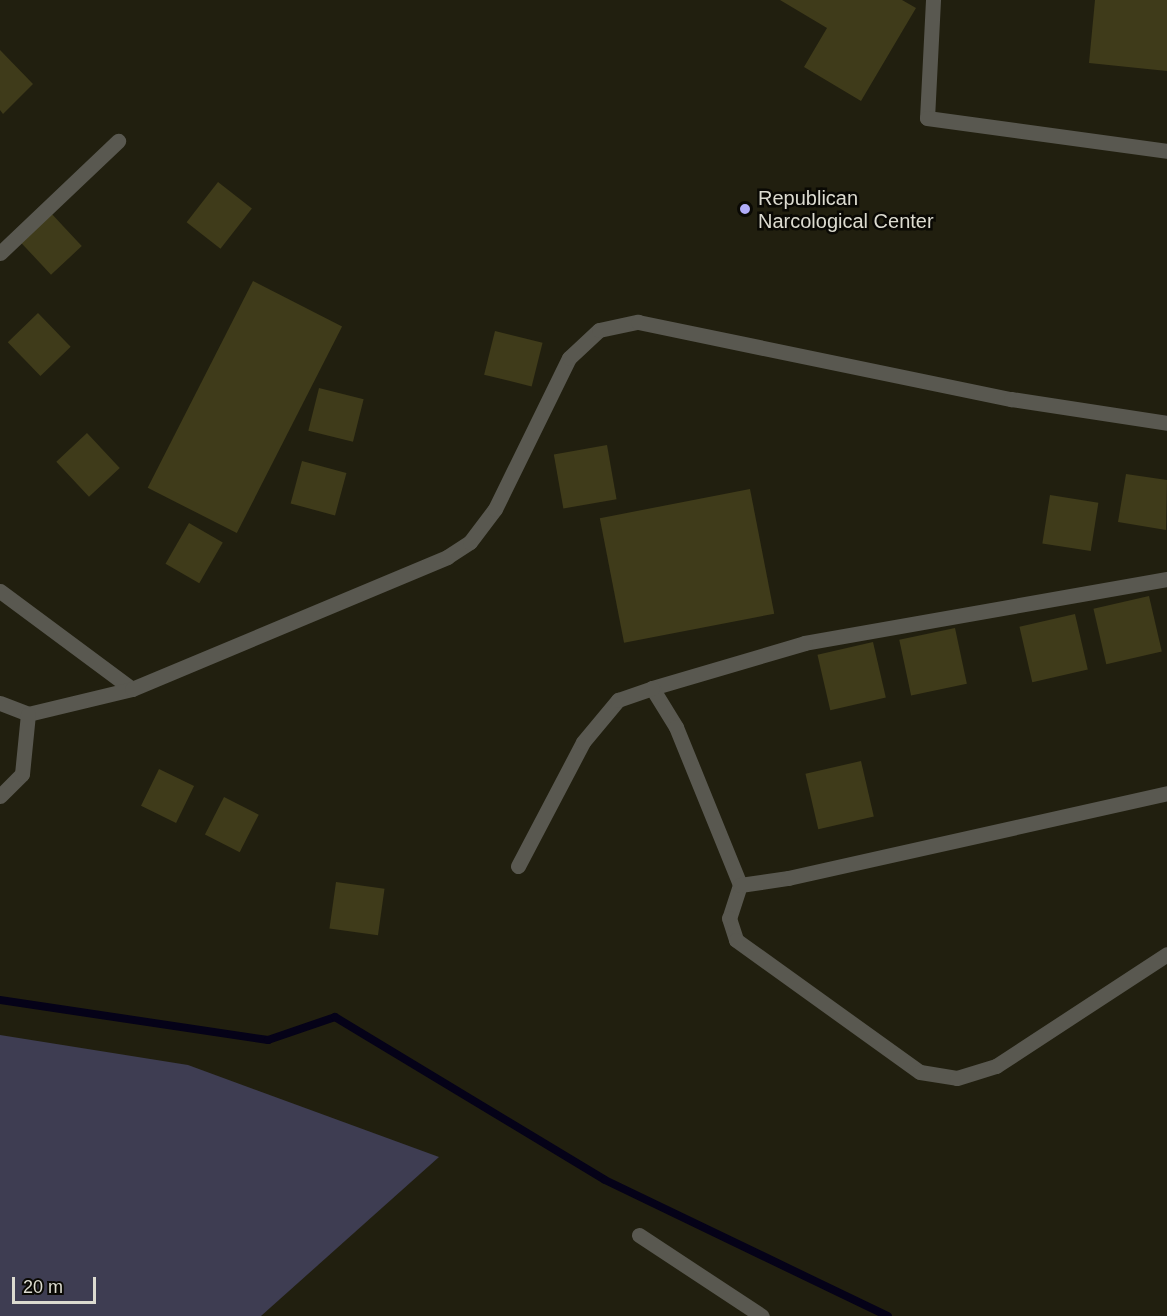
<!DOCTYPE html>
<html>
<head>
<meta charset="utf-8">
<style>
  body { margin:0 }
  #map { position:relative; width:1167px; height:1316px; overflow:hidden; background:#211f0f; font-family:Arial,sans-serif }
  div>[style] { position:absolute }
  .green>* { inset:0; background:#3e3d52 }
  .stream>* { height:8px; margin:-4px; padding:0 4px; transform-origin:4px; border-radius:4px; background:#050218 }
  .building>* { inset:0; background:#3f3b1a; transform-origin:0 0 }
  .lane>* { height:15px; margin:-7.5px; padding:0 7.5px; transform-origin:7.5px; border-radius:7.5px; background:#595850 }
  .street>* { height:15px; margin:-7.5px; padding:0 7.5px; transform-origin:7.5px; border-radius:7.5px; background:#595850 }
  .dots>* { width:16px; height:16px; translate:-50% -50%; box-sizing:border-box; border:3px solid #0a0904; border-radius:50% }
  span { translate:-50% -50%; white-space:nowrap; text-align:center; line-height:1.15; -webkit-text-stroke:5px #0a0904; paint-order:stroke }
  .poi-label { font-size:20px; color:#dcdbd0 }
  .left { translate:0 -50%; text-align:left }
  .scale { position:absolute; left:12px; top:1277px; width:84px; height:27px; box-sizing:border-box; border:3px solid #dcdbd0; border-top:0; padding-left:8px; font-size:18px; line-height:21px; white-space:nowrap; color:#dcdbd0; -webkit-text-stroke:4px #0a0904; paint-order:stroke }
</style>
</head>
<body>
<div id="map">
  <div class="green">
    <div style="clip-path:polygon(0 1035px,188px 1065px,439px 1157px,261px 1316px,0 1316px)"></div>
  </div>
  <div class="stream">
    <div style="left:0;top:1000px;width:271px;rotate:8.5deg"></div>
    <div style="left:268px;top:1040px;width:71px;rotate:-18.9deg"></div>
    <div style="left:335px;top:1017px;width:315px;rotate:31.1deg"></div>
    <div style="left:605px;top:1180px;width:314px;rotate:25.7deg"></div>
  </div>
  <div class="building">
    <div style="clip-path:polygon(780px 0,902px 0,916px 8px,861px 101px,804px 67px,827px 28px)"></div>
    <div style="clip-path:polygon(1095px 0,1167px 0,1167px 71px,1089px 63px)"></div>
    <div style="clip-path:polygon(0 50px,33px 84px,3px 114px,0 110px)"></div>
    <div style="left:218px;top:182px;width:43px;height:51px;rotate:38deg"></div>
    <div style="left:49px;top:211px;width:48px;height:42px;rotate:47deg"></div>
    <div style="left:253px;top:281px;width:100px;height:232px;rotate:27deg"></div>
    <div style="left:38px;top:313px;width:47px;height:42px;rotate:46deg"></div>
    <div style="left:495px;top:331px;width:49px;height:45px;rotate:14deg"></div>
    <div style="left:319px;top:388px;width:46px;height:44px;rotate:14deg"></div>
    <div style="left:87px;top:433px;width:48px;height:42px;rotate:47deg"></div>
    <div style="left:607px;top:445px;width:55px;height:54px;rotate:80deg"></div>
    <div style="left:302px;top:461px;width:46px;height:44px;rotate:15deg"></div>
    <div style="clip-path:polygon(1126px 474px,1167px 480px,1166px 530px,1118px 522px)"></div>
    <div style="left:750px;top:489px;width:127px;height:153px;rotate:79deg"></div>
    <div style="left:1050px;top:495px;width:49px;height:49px;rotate:9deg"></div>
    <div style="left:189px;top:523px;width:39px;height:47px;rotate:30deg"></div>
    <div style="left:1149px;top:596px;width:57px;height:57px;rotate:77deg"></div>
    <div style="left:1075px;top:614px;width:57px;height:57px;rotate:77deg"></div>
    <div style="left:955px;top:628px;width:57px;height:57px;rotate:78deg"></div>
    <div style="left:873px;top:642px;width:57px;height:57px;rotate:77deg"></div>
    <div style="left:861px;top:761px;width:57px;height:57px;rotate:77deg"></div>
    <div style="left:159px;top:769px;width:39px;height:41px;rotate:26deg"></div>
    <div style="left:224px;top:797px;width:39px;height:42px;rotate:27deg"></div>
    <div style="left:336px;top:882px;width:49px;height:47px;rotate:8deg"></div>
  </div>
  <div class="lane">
    <div style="left:933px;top:0;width:118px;rotate:92.9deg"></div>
    <div style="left:927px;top:118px;width:242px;rotate:7.8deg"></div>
    <div style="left:740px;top:885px;width:35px;rotate:108deg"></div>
    <div style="left:729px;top:918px;width:23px;rotate:72deg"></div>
    <div style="left:736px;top:940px;width:226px;rotate:35.7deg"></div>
    <div style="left:920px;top:1072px;width:37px;rotate:9deg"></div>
    <div style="left:957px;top:1078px;width:41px;rotate:-17.1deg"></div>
    <div style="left:996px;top:1066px;width:204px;rotate:-33.2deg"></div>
  </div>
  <div class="street">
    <div style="left:0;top:253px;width:163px;rotate:-43.5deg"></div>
    <div style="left:1167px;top:579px;width:368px;rotate:170deg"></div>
    <div style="left:805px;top:643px;width:159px;rotate:163.6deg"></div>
    <div style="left:652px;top:688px;width:46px;rotate:58.4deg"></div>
    <div style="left:676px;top:727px;width:170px;rotate:67.9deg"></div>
    <div style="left:740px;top:885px;width:49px;rotate:-8.3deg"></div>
    <div style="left:788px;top:878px;width:388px;rotate:-12.6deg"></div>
    <div style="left:0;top:591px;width:164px;rotate:36.6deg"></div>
    <div style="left:0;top:703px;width:30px;rotate:21deg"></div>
    <div style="left:28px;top:714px;width:107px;rotate:-13.5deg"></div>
    <div style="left:132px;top:689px;width:342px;rotate:-22.7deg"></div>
    <div style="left:447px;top:557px;width:27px;rotate:-33deg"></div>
    <div style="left:470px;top:542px;width:41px;rotate:-52.9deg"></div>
    <div style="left:495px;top:509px;width:168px;rotate:-63.9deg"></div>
    <div style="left:569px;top:358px;width:41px;rotate:-43deg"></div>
    <div style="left:599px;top:330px;width:40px;rotate:-12deg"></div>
    <div style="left:638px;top:322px;width:381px;rotate:11.7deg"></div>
    <div style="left:1011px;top:399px;width:158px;rotate:8.7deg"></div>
    <div style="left:0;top:796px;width:31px;rotate:-45deg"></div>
    <div style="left:22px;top:774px;width:60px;rotate:-84.3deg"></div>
    <div style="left:518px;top:866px;width:140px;rotate:-62.3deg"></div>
    <div style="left:583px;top:742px;width:55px;rotate:-50.2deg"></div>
    <div style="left:618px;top:700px;width:36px;rotate:-19deg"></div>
    <div style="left:639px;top:1235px;width:147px;rotate:33.4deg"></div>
  </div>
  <div class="dots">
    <div style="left:745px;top:209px;background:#b1adfa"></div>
  </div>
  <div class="poi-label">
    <span class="left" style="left:758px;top:210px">Republican<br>Narcological Center</span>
  </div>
  <div class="scale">20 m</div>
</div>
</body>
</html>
